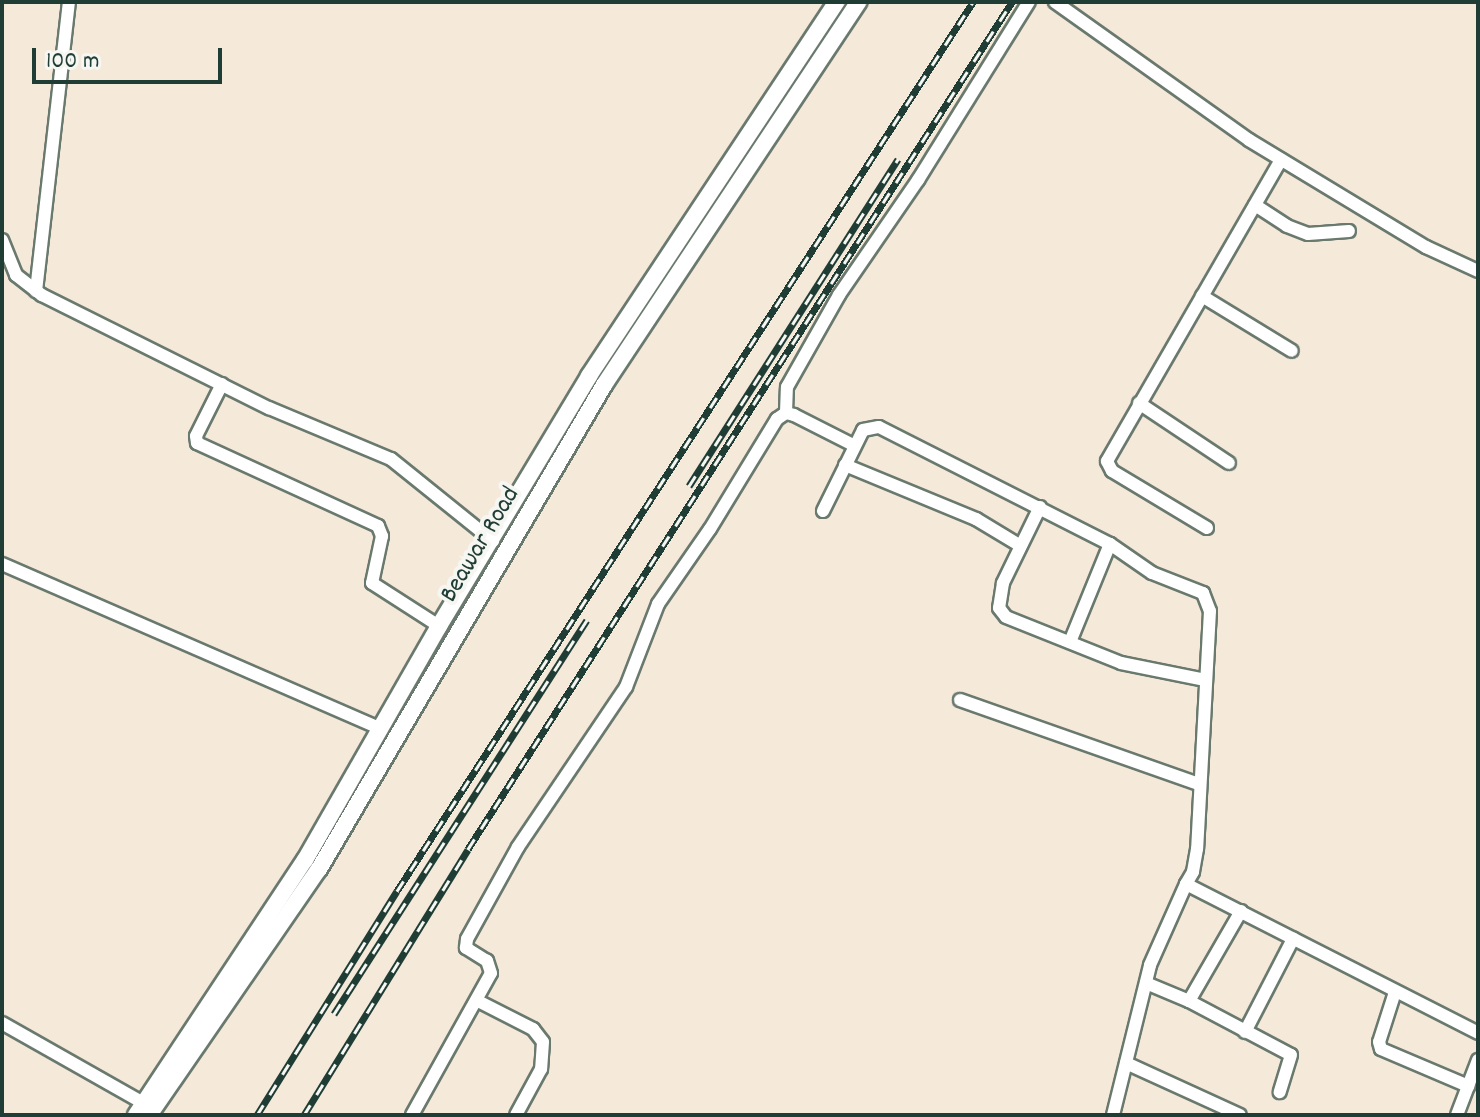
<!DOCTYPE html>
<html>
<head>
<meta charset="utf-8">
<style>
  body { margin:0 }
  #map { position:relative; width:1480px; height:1117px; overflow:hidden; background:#f5e9da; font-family:Dekko,sans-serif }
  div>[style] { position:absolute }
  .roads { filter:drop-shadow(2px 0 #6a796e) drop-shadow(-2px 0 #6a796e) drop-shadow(0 2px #6a796e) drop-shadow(0 -2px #6a796e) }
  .minor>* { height:12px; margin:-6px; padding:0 6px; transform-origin:6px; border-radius:6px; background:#fff }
  .major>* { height:16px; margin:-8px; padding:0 8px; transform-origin:8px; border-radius:8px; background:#fff }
  .rail>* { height:7px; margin-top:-3.5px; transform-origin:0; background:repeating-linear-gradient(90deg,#f6f6f2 0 12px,#1f3d34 0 24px); box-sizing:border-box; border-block:2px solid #1f3d34 }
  span { translate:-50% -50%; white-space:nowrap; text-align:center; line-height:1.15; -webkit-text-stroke:8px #f6f6f2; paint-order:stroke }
  .street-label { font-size:26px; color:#1f3d34 }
  .frame { position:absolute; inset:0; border:4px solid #1f3d34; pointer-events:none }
  .scale { position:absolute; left:32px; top:48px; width:190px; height:36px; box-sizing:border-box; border:4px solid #1f3d34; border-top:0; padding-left:10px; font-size:24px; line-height:28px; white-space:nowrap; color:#1f3d34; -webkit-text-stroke:6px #f6f6f2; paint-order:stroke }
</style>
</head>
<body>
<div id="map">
  <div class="roads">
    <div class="minor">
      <div style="left:1055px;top:2px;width:238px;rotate:35.4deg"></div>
      <div style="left:1249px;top:140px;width:207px;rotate:31.2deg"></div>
      <div style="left:1426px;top:247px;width:57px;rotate:24.8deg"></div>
      <div style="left:1255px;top:205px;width:38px;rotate:33deg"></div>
      <div style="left:1287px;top:226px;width:22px;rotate:21deg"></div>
      <div style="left:1308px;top:234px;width:41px;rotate:-4.2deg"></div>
      <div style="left:2px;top:240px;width:38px;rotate:68deg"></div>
      <div style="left:16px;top:275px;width:33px;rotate:38deg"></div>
      <div style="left:42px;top:295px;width:254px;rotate:26.5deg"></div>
      <div style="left:269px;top:408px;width:132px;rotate:22.7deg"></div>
      <div style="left:391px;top:459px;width:131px;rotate:38.8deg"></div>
      <div style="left:36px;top:291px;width:291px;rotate:-83.5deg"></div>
      <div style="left:1202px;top:296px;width:105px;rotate:31.4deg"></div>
      <div style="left:222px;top:384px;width:58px;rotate:116.6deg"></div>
      <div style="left:196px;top:436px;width:7px;rotate:82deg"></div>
      <div style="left:197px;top:443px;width:199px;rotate:24.6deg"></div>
      <div style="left:378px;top:526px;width:11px;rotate:68deg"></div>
      <div style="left:382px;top:536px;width:48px;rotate:102deg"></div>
      <div style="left:372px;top:583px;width:80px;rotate:32.7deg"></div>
      <div style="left:1139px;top:403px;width:108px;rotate:33.7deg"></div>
      <div style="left:786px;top:413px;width:26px;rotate:-88deg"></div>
      <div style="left:787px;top:387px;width:106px;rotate:-60.5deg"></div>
      <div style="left:839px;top:295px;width:140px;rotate:-55.5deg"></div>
      <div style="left:918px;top:180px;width:210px;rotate:-58.1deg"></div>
      <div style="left:845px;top:465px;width:142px;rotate:22.4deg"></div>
      <div style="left:976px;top:519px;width:52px;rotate:31deg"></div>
      <div style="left:1040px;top:507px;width:85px;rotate:116deg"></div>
      <div style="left:1003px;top:583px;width:25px;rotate:99deg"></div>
      <div style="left:999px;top:608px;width:11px;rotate:52deg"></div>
      <div style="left:1006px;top:617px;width:124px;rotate:21.8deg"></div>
      <div style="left:1121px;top:663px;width:86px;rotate:11.4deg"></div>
      <div style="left:823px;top:511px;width:90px;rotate:-63.7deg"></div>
      <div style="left:863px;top:430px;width:16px;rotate:-11deg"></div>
      <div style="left:879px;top:427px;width:259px;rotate:26.9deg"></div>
      <div style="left:1110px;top:544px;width:51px;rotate:34.6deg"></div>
      <div style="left:1152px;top:573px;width:55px;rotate:21.4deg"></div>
      <div style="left:1203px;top:593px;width:19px;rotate:69deg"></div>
      <div style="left:1210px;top:611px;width:238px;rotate:93.1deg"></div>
      <div style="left:1197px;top:849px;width:23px;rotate:100deg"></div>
      <div style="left:1193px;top:872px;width:14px;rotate:120deg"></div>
      <div style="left:1186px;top:884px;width:328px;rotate:27deg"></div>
      <div style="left:1207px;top:528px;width:111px;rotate:-149deg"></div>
      <div style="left:1112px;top:471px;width:11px;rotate:-117deg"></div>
      <div style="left:1107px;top:461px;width:348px;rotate:-60deg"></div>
      <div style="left:2px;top:564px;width:414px;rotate:23.5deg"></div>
      <div style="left:1070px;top:642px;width:106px;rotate:-67.8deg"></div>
      <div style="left:960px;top:700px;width:253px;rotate:19.4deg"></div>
      <div style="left:1146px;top:983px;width:47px;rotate:22.7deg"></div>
      <div style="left:1189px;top:1001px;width:115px;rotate:27.9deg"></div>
      <div style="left:1291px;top:1055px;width:39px;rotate:107deg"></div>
      <div style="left:1395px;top:992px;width:52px;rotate:107.7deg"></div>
      <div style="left:1379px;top:1042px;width:7px;rotate:74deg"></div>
      <div style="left:1381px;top:1049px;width:95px;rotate:23deg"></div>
      <div style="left:478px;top:1001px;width:62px;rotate:27deg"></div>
      <div style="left:533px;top:1029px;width:16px;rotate:52deg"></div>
      <div style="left:543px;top:1042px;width:27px;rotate:94deg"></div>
      <div style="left:541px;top:1069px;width:52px;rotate:118.5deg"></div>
      <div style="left:1189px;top:1001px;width:104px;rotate:-60deg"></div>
      <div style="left:2px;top:1023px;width:169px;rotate:29.5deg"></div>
      <div style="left:1245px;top:1032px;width:105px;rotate:-62.7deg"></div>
      <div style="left:1126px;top:1063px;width:125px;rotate:24.5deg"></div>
      <div style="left:412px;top:1115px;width:162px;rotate:-60.9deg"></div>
      <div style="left:491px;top:973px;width:13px;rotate:-108deg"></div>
      <div style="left:487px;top:961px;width:25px;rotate:-148deg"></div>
      <div style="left:466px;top:948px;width:9px;rotate:-84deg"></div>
      <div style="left:467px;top:939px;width:105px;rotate:-61deg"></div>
      <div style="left:518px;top:847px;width:193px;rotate:-56deg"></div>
      <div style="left:626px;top:687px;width:89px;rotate:-68.9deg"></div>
      <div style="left:658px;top:604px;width:91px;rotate:-55.3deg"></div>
      <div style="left:710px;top:529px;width:129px;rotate:-58.7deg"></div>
      <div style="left:777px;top:419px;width:11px;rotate:-34deg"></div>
      <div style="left:786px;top:413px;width:8px;rotate:14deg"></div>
      <div style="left:794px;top:415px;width:68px;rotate:26.9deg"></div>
      <div style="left:1113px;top:1115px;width:154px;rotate:-76.1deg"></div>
      <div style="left:1150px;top:965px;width:89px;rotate:-66deg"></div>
      <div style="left:1457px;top:1115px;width:59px;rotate:-69.1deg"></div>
    </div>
    <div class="major">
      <div style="left:136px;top:1115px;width:306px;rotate:-56.5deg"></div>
      <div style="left:305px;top:860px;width:270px;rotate:-60.2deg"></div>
      <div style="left:439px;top:626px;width:292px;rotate:-59deg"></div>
      <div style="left:589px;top:376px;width:449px;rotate:-56.5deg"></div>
      <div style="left:149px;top:1115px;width:299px;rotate:-55.4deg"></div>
      <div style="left:319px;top:869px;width:562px;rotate:-59.51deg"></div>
      <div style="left:604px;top:385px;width:460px;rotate:-56.4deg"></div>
    </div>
  </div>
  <div class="rail">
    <div style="left:689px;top:486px;width:388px;rotate:-57.4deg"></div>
    <div style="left:334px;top:1014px;width:468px;rotate:-57.3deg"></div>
    <div style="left:257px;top:1115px;width:264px;rotate:-58deg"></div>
    <div style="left:397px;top:891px;width:1059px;rotate:-57.06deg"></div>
    <div style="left:304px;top:1115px;width:312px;rotate:-58.3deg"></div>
    <div style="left:468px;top:849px;width:1007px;rotate:-57.29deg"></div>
  </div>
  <div class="street-label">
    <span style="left:481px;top:545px;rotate:-59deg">Beawar Road</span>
  </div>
  <div class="frame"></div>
  <div class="scale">100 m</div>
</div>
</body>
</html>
